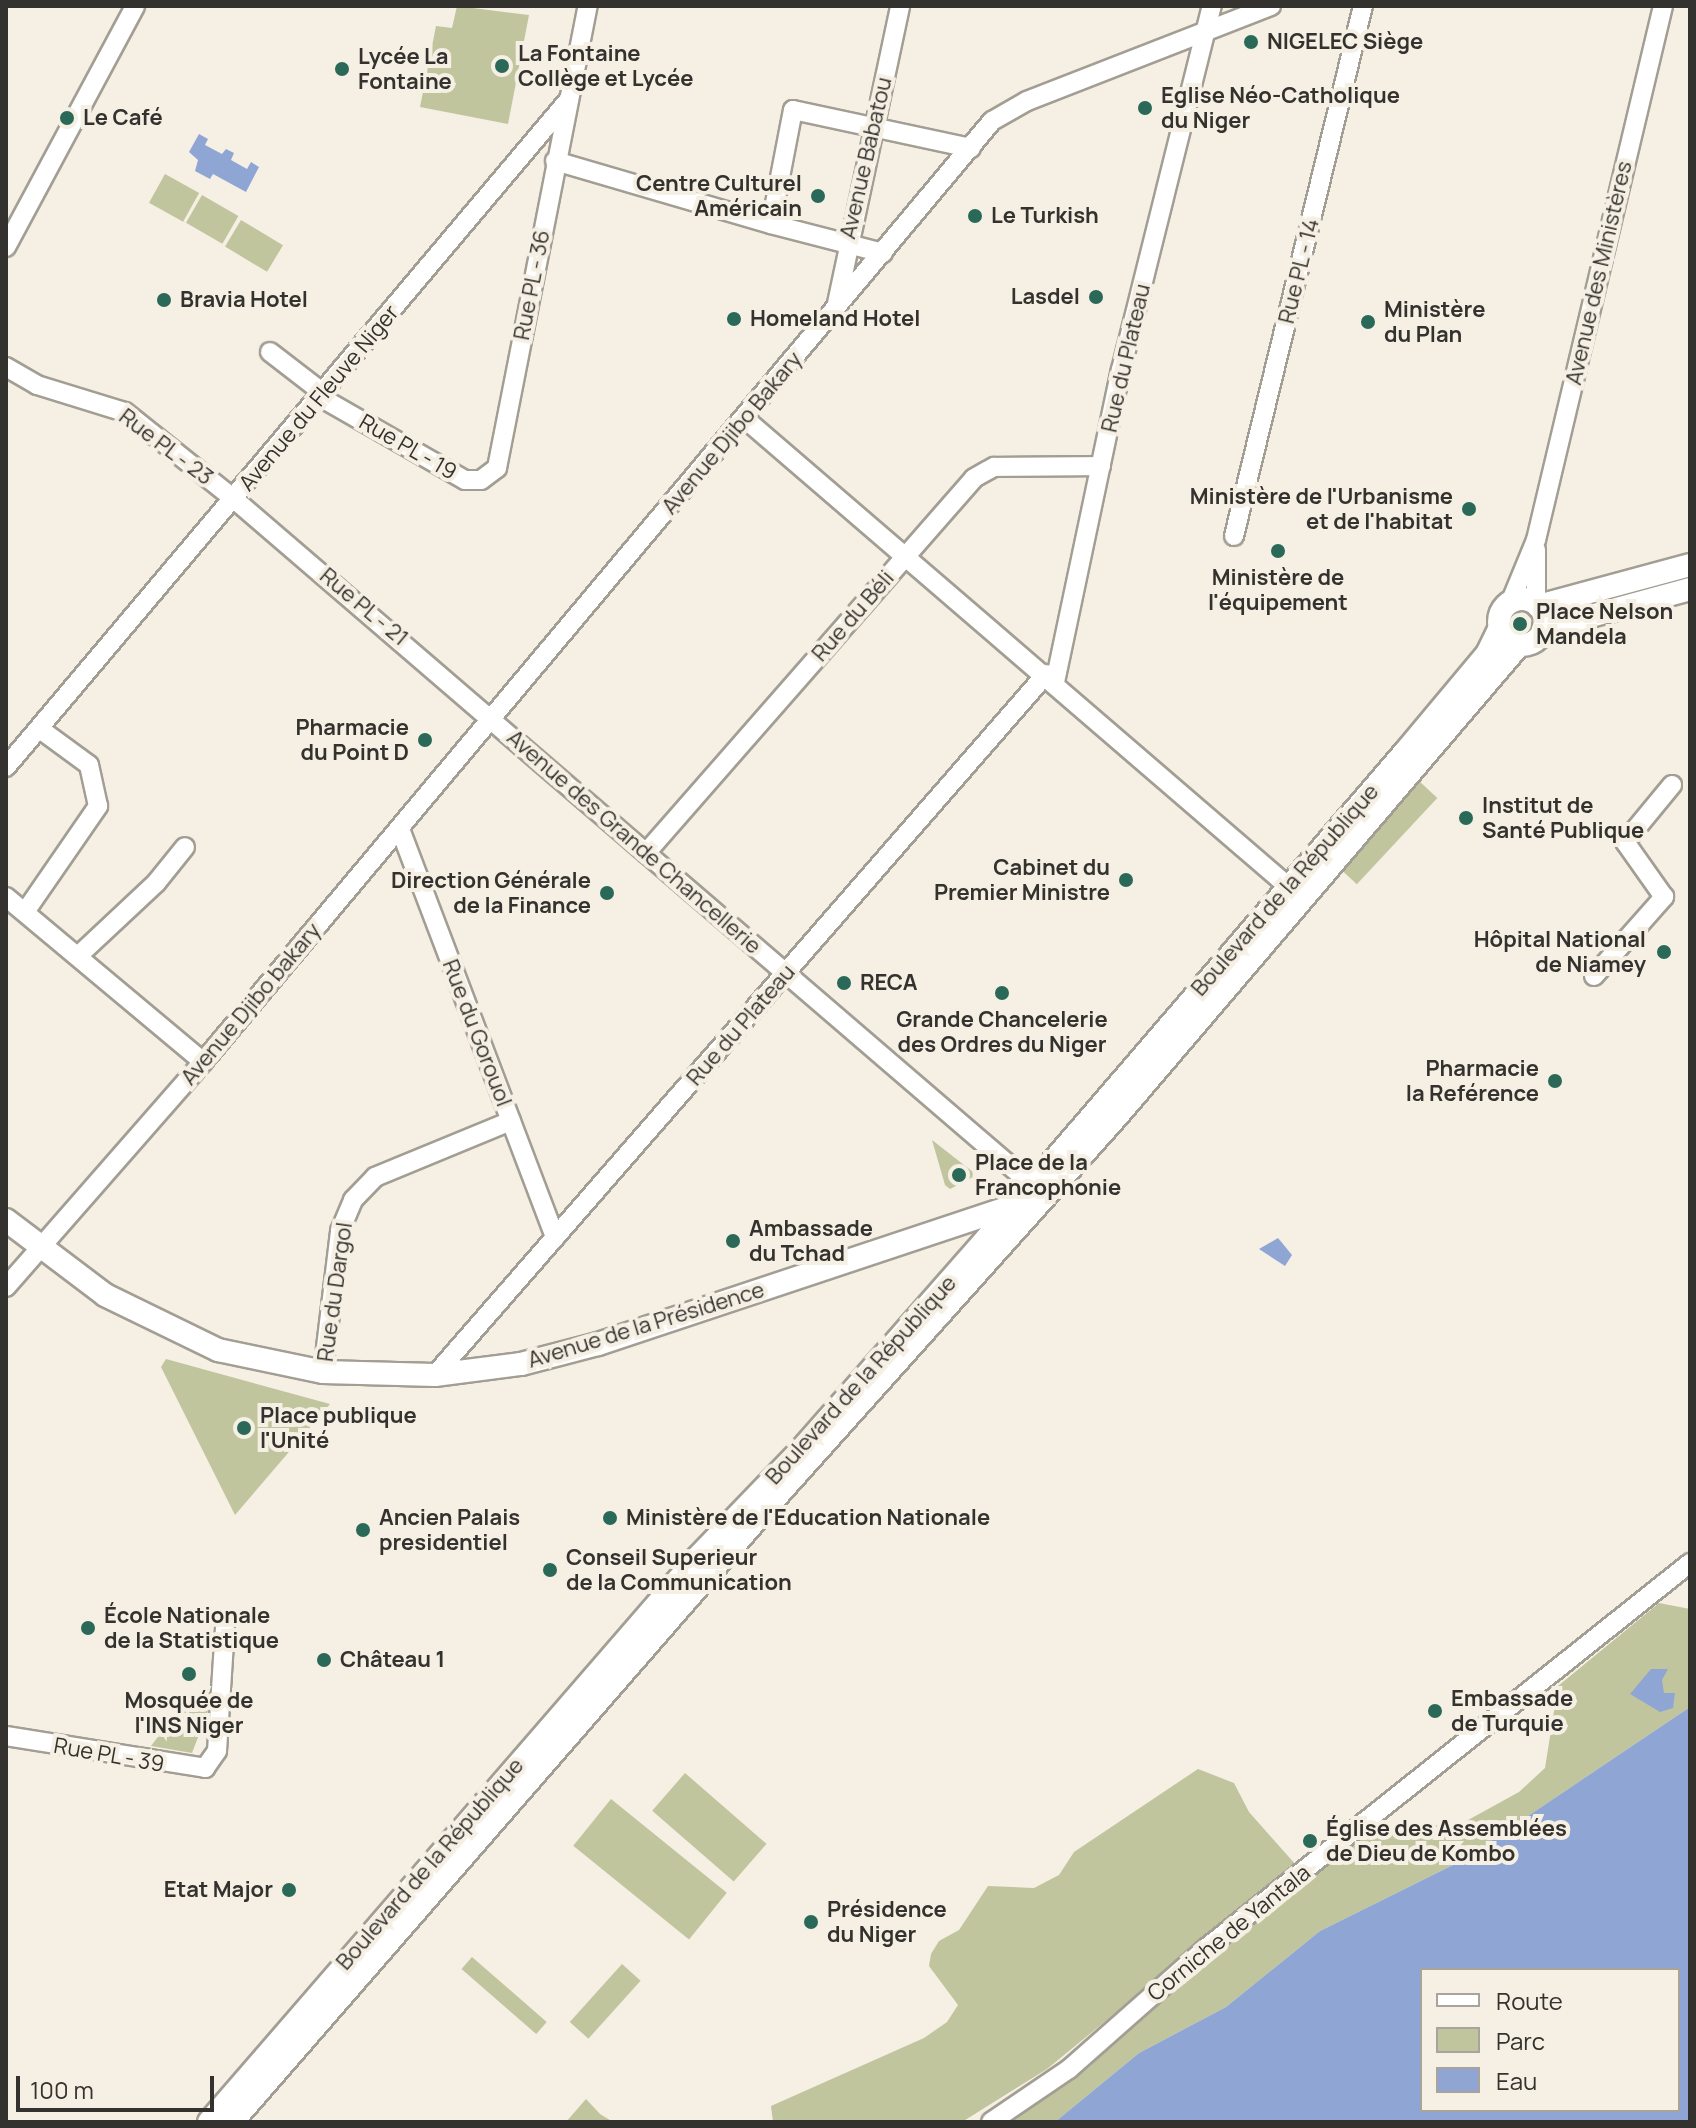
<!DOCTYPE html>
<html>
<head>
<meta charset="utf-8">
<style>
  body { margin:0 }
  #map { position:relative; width:1696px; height:2128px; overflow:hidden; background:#f5efe4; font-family:Manrope,sans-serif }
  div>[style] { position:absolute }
  .green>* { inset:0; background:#c1c59e; transform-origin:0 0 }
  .water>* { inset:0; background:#8fa6d5 }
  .roads { filter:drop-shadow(2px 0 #a39e93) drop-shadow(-2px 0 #a39e93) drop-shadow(0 2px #a39e93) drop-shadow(0 -2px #a39e93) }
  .minor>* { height:18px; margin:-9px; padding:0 9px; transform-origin:9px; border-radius:9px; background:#fff }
  .major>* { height:22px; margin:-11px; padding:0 11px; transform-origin:11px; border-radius:11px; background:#fff }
  .major>.ring { margin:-11px; padding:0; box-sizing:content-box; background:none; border:22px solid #fff; border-radius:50% }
  .dots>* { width:22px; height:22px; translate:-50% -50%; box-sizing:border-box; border:4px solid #f5efe4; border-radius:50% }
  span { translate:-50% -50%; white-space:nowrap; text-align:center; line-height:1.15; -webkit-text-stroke:8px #f5efe4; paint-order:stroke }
  .poi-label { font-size:22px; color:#34322e; font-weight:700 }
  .left { translate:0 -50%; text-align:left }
  .right { translate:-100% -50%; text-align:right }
  .street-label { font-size:22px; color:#34322e }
  .frame { position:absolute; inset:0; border:8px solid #34322e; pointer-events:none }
  .legend { position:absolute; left:1420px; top:1968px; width:260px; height:144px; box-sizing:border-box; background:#f5efe4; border:2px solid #a8a39b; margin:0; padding:10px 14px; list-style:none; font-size:24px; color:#34322e }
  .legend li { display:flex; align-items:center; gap:16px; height:40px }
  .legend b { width:40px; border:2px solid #a8a39b }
  .scale { position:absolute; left:16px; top:2076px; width:198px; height:36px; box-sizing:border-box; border:4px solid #34322e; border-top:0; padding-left:10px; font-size:24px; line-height:28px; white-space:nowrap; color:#34322e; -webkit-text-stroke:6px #f5efe4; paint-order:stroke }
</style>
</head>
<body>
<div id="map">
  <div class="green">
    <div style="clip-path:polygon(457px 6px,529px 15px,508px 124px,420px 107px,436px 26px,452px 28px)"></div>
    <div style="left:165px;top:174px;width:39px;height:33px;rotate:29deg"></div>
    <div style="left:202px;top:195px;width:42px;height:32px;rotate:30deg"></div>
    <div style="left:241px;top:220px;width:49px;height:31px;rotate:31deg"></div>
    <div style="left:1419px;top:781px;width:25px;height:118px;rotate:43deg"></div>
    <div style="clip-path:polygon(932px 1140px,973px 1172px,973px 1177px,950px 1189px,945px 1185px)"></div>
    <div style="clip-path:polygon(166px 1359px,330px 1404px,235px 1515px,161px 1367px)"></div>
    <div style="clip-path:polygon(1659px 1603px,1690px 1609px,1690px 1707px,1461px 1861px,1320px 1931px,1226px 2007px,1139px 2053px,1055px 2122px,1011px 2122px,1089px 2067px,1192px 1971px,1363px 1836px,1398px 1825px,1459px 1825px,1519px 1792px,1545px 1768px,1558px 1686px)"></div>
    <div style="clip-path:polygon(217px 1688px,192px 1753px,151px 1746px,191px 1693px,198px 1698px)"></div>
    <div style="clip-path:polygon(1198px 1769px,1234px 1783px,1249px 1812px,1296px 1865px,1047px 2069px,962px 2122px,773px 2122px,771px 2106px,924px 2038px,947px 2022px,958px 2005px,929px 1966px,931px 1954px,939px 1941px,959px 1930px,988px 1886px,1034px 1888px,1059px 1875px,1074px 1852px)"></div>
    <div style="left:685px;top:1773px;width:108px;height:50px;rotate:41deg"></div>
    <div style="left:611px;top:1799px;width:149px;height:60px;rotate:39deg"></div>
    <div style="left:472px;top:1957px;width:99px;height:16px;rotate:41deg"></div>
    <div style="left:622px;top:1964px;width:25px;height:78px;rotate:42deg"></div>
    <div style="clip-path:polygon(586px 2099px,600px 2114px,613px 2122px,566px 2122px)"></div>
  </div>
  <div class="water">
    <div style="clip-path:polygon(199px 134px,208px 139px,205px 145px,222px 154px,226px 149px,234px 153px,231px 160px,247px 169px,251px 162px,259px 167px,246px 192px,213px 174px,210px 179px,195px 171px,198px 160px,189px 152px)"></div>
    <div style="clip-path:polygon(1278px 1238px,1292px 1255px,1285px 1266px,1259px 1249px)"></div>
    <div style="clip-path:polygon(1651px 1669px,1668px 1669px,1662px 1680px,1664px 1693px,1675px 1693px,1673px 1708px,1660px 1712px,1630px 1694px)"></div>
    <div style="clip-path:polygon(evenodd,1690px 1707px,1690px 2122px,1055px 2122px,1139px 2053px,1226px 2007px,1320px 1931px,1461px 1861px,1690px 1707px,1422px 1970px,1678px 1970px,1678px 2110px,1422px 2110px,1422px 1970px)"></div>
  </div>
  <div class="roads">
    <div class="minor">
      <div style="left:555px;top:161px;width:225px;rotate:16.3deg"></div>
      <div style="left:6px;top:247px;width:273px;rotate:-61.8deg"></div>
      <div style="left:883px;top:253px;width:116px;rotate:-165.5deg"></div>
      <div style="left:771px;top:224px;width:116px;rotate:-79.1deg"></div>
      <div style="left:793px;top:110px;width:182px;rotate:12.1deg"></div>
      <div style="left:836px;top:308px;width:309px;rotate:-78deg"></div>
      <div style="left:270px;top:352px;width:67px;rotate:37.7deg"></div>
      <div style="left:6px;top:367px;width:36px;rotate:30deg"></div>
      <div style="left:37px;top:385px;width:92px;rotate:17.1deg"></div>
      <div style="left:125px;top:412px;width:139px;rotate:38.6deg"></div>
      <div style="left:234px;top:499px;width:1067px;rotate:40.67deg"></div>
      <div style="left:320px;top:397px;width:167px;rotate:29.8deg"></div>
      <div style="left:465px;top:480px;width:16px"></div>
      <div style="left:481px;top:480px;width:20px;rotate:-37deg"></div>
      <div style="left:497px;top:468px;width:471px;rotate:-78.9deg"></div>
      <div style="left:744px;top:418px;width:730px;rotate:40.72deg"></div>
      <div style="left:1234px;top:536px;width:545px;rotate:-76.32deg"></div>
      <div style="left:1510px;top:603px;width:68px;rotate:-67.6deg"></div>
      <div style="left:1536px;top:540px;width:549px;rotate:-76.62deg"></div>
      <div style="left:1536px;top:604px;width:54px;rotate:-90deg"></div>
      <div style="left:1055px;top:682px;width:319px;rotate:-78.1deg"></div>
      <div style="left:1121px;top:370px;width:375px;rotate:-76deg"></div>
      <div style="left:6px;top:767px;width:869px;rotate:-49.86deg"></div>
      <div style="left:400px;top:829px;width:437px;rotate:69.2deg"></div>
      <div style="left:646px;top:853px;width:498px;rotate:-48.8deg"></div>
      <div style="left:974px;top:478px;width:23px;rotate:-29deg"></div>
      <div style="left:994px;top:467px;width:107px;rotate:-0.5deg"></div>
      <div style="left:6px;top:897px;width:257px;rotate:39.9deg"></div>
      <div style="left:25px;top:912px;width:129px;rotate:-55.4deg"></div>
      <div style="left:98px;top:806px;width:42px;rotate:-102.4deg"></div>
      <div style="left:89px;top:765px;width:61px;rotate:-143.7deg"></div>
      <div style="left:78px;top:956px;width:107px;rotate:-43.1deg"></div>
      <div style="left:156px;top:883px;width:46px;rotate:-51.1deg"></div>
      <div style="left:1594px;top:976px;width:106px;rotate:-48.5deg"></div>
      <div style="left:1664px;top:897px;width:67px;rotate:-125.3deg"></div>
      <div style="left:1625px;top:842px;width:74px;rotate:-50.5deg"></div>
      <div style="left:6px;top:1287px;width:299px;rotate:-48.8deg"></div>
      <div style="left:203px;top:1062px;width:1228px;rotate:-50.02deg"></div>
      <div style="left:992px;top:121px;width:40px;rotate:-29.7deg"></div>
      <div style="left:1027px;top:101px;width:262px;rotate:-21.3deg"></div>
      <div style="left:323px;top:1372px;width:142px;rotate:-83.1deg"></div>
      <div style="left:340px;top:1231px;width:34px;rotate:-67deg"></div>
      <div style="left:353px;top:1200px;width:32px;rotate:-46deg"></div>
      <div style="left:375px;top:1177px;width:147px;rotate:-22.4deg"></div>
      <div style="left:435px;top:1375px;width:930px;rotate:-48.92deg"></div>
      <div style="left:6px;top:1736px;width:202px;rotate:9.1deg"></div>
      <div style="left:205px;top:1768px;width:21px;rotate:-55deg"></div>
      <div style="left:217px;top:1751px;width:123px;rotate:-86.3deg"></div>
      <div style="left:991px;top:2122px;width:94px;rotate:-34.2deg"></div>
      <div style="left:1069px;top:2069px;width:181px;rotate:-41.4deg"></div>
      <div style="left:1205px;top:1949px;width:620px;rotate:-38.52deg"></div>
    </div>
    <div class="major">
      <div class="ring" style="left:1499px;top:599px;width:24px;height:24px"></div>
      <div style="left:1538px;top:606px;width:157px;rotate:-15.1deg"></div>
      <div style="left:1543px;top:629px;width:152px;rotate:-15.2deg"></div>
      <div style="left:6px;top:1220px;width:124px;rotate:37.1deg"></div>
      <div style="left:105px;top:1295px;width:126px;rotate:26deg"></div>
      <div style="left:218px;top:1350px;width:107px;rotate:11.8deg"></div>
      <div style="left:323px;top:1372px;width:112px;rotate:1.5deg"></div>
      <div style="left:435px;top:1375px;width:87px;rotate:-7.3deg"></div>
      <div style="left:521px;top:1364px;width:80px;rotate:-14.6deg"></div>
      <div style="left:598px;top:1344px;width:440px;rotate:-18.4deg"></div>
      <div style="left:209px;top:2122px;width:746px;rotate:-49.13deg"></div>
      <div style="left:697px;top:1558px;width:149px;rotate:-46.1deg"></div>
      <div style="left:800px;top:1451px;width:285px;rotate:-48.7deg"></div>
      <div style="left:988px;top:1237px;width:640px;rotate:-49.31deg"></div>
      <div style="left:1405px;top:752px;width:128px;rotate:-50.1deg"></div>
      <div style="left:1487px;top:654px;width:30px;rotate:-64deg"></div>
      <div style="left:232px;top:2122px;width:827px;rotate:-48.97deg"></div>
      <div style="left:775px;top:1498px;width:514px;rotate:-48.15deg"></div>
      <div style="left:1118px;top:1115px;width:618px;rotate:-49.53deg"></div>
    </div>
  </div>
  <div class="dots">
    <div style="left:1251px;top:42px;background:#2a6957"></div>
    <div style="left:502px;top:66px;background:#2a6957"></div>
    <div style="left:342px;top:69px;background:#2a6957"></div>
    <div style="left:1145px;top:108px;background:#2a6957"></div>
    <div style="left:67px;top:118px;background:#2a6957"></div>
    <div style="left:818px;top:196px;background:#2a6957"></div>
    <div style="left:975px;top:216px;background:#2a6957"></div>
    <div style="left:1096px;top:297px;background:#2a6957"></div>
    <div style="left:164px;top:300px;background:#2a6957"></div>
    <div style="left:734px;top:319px;background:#2a6957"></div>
    <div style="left:1368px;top:322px;background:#2a6957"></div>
    <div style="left:1469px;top:509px;background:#2a6957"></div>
    <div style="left:1278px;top:551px;background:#2a6957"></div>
    <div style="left:1520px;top:624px;background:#2a6957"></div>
    <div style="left:425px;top:740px;background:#2a6957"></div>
    <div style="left:1466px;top:818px;background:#2a6957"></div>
    <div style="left:1126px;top:880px;background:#2a6957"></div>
    <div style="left:607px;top:893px;background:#2a6957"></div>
    <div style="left:1664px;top:952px;background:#2a6957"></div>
    <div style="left:844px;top:983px;background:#2a6957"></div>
    <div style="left:1002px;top:993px;background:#2a6957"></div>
    <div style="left:1555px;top:1081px;background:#2a6957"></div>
    <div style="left:959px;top:1175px;background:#2a6957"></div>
    <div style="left:733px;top:1241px;background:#2a6957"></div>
    <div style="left:244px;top:1428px;background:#2a6957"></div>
    <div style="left:610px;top:1518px;background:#2a6957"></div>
    <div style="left:363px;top:1530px;background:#2a6957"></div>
    <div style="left:550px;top:1570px;background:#2a6957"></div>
    <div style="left:88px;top:1628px;background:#2a6957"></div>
    <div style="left:324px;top:1660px;background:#2a6957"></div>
    <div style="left:189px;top:1674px;background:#2a6957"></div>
    <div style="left:1435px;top:1711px;background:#2a6957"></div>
    <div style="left:1310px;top:1841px;background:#2a6957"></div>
    <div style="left:289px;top:1890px;background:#2a6957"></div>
    <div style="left:811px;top:1922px;background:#2a6957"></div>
  </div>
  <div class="poi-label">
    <span class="left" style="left:1267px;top:42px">NIGELEC Siège</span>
    <span class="left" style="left:518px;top:66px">La Fontaine<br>Collège et Lycée</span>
    <span class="left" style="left:358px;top:69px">Lycée La<br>Fontaine</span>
    <span class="left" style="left:1161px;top:108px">Eglise Néo-Catholique<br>du Niger</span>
    <span class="left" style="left:83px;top:118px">Le Café</span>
    <span class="right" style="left:802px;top:196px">Centre Culturel<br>Américain</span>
    <span class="left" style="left:991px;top:216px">Le Turkish</span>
    <span class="right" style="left:1080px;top:297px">Lasdel</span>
    <span class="left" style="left:180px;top:300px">Bravia Hotel</span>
    <span class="left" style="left:1384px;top:322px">Ministère<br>du Plan</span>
    <span class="left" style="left:750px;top:319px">Homeland Hotel</span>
    <span class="right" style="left:1453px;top:509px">Ministère de l'Urbanisme<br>et de l'habitat</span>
    <span style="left:1278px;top:590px">Ministère de<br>l'équipement</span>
    <span class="left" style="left:1536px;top:624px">Place Nelson<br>Mandela</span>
    <span class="right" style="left:409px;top:740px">Pharmacie<br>du Point D</span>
    <span class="left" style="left:1482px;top:818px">Institut de<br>Santé Publique</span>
    <span class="right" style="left:1110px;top:880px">Cabinet du<br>Premier Ministre</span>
    <span class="right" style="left:591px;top:893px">Direction Générale<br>de la Finance</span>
    <span class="right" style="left:1646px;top:952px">Hôpital National<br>de Niamey</span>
    <span class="left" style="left:860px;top:983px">RECA</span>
    <span style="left:1002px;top:1032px">Grande Chancelerie<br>des Ordres du Niger</span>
    <span class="right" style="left:1539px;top:1081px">Pharmacie<br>la Reférence</span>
    <span class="left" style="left:975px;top:1175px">Place de la<br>Francophonie</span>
    <span class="left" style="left:749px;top:1241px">Ambassade<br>du Tchad</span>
    <span class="left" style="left:260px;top:1428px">Place publique<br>l'Unité</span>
    <span class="left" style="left:379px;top:1530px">Ancien Palais<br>presidentiel</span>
    <span class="left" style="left:626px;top:1518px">Ministère de l'Education Nationale</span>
    <span class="left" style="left:566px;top:1570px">Conseil Superieur<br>de la Communication</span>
    <span class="left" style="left:104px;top:1628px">École Nationale<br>de la Statistique</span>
    <span class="left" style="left:340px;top:1660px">Château 1</span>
    <span class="left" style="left:1451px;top:1711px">Embassade<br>de Turquie</span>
    <span style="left:189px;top:1713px">Mosquée de<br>l'INS Niger</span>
    <span class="left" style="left:1326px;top:1841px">Église des Assemblées<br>de Dieu de Kombo</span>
    <span class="right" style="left:273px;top:1890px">Etat Major</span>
    <span class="left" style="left:827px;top:1922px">Présidence<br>du Niger</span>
  </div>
  <div class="street-label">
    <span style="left:866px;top:158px;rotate:-77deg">Avenue Babatou</span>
    <span style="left:1299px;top:271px;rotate:-76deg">Rue PL - 14</span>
    <span style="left:1599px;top:273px;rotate:-77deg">Avenue des Ministères</span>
    <span style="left:532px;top:285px;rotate:-79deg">Rue PL - 36</span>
    <span style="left:1126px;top:358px;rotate:-77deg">Rue du Plateau</span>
    <span style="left:319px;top:398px;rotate:-50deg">Avenue du Fleuve Niger</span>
    <span style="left:732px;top:433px;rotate:-50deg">Avenue Djibo Bakary</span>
    <span style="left:166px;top:447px;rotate:37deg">Rue PL - 23</span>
    <span style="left:408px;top:447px;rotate:30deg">Rue PL - 19</span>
    <span style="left:364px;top:607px;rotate:40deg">Rue PL - 21</span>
    <span style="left:853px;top:616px;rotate:-49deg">Rue du Béli</span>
    <span style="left:634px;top:842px;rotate:41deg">Avenue des Grande Chancellerie</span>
    <span style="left:1285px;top:890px;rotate:-49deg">Boulevard de la République</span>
    <span style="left:251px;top:1004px;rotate:-50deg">Avenue Djibo bakary</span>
    <span style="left:741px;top:1025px;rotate:-49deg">Rue du Plateau</span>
    <span style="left:477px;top:1033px;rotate:69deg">Rue du Gorouol</span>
    <span style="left:335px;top:1292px;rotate:-82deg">Rue du Dargol</span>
    <span style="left:646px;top:1325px;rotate:-17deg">Avenue de la Présidence</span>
    <span style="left:861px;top:1380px;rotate:-48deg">Boulevard de la République</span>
    <span style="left:109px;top:1755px;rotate:10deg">Rue PL - 39</span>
    <span style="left:430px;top:1864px;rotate:-49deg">Boulevard de la République</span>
    <span style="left:1229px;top:1933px;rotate:-39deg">Corniche de Yantala</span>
  </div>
  <div class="frame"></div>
  <ul class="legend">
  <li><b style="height:10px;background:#fff"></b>Route</li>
  <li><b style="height:22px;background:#c1c59e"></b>Parc</li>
  <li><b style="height:22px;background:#8fa6d5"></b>Eau</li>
  </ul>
  <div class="scale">100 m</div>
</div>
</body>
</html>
